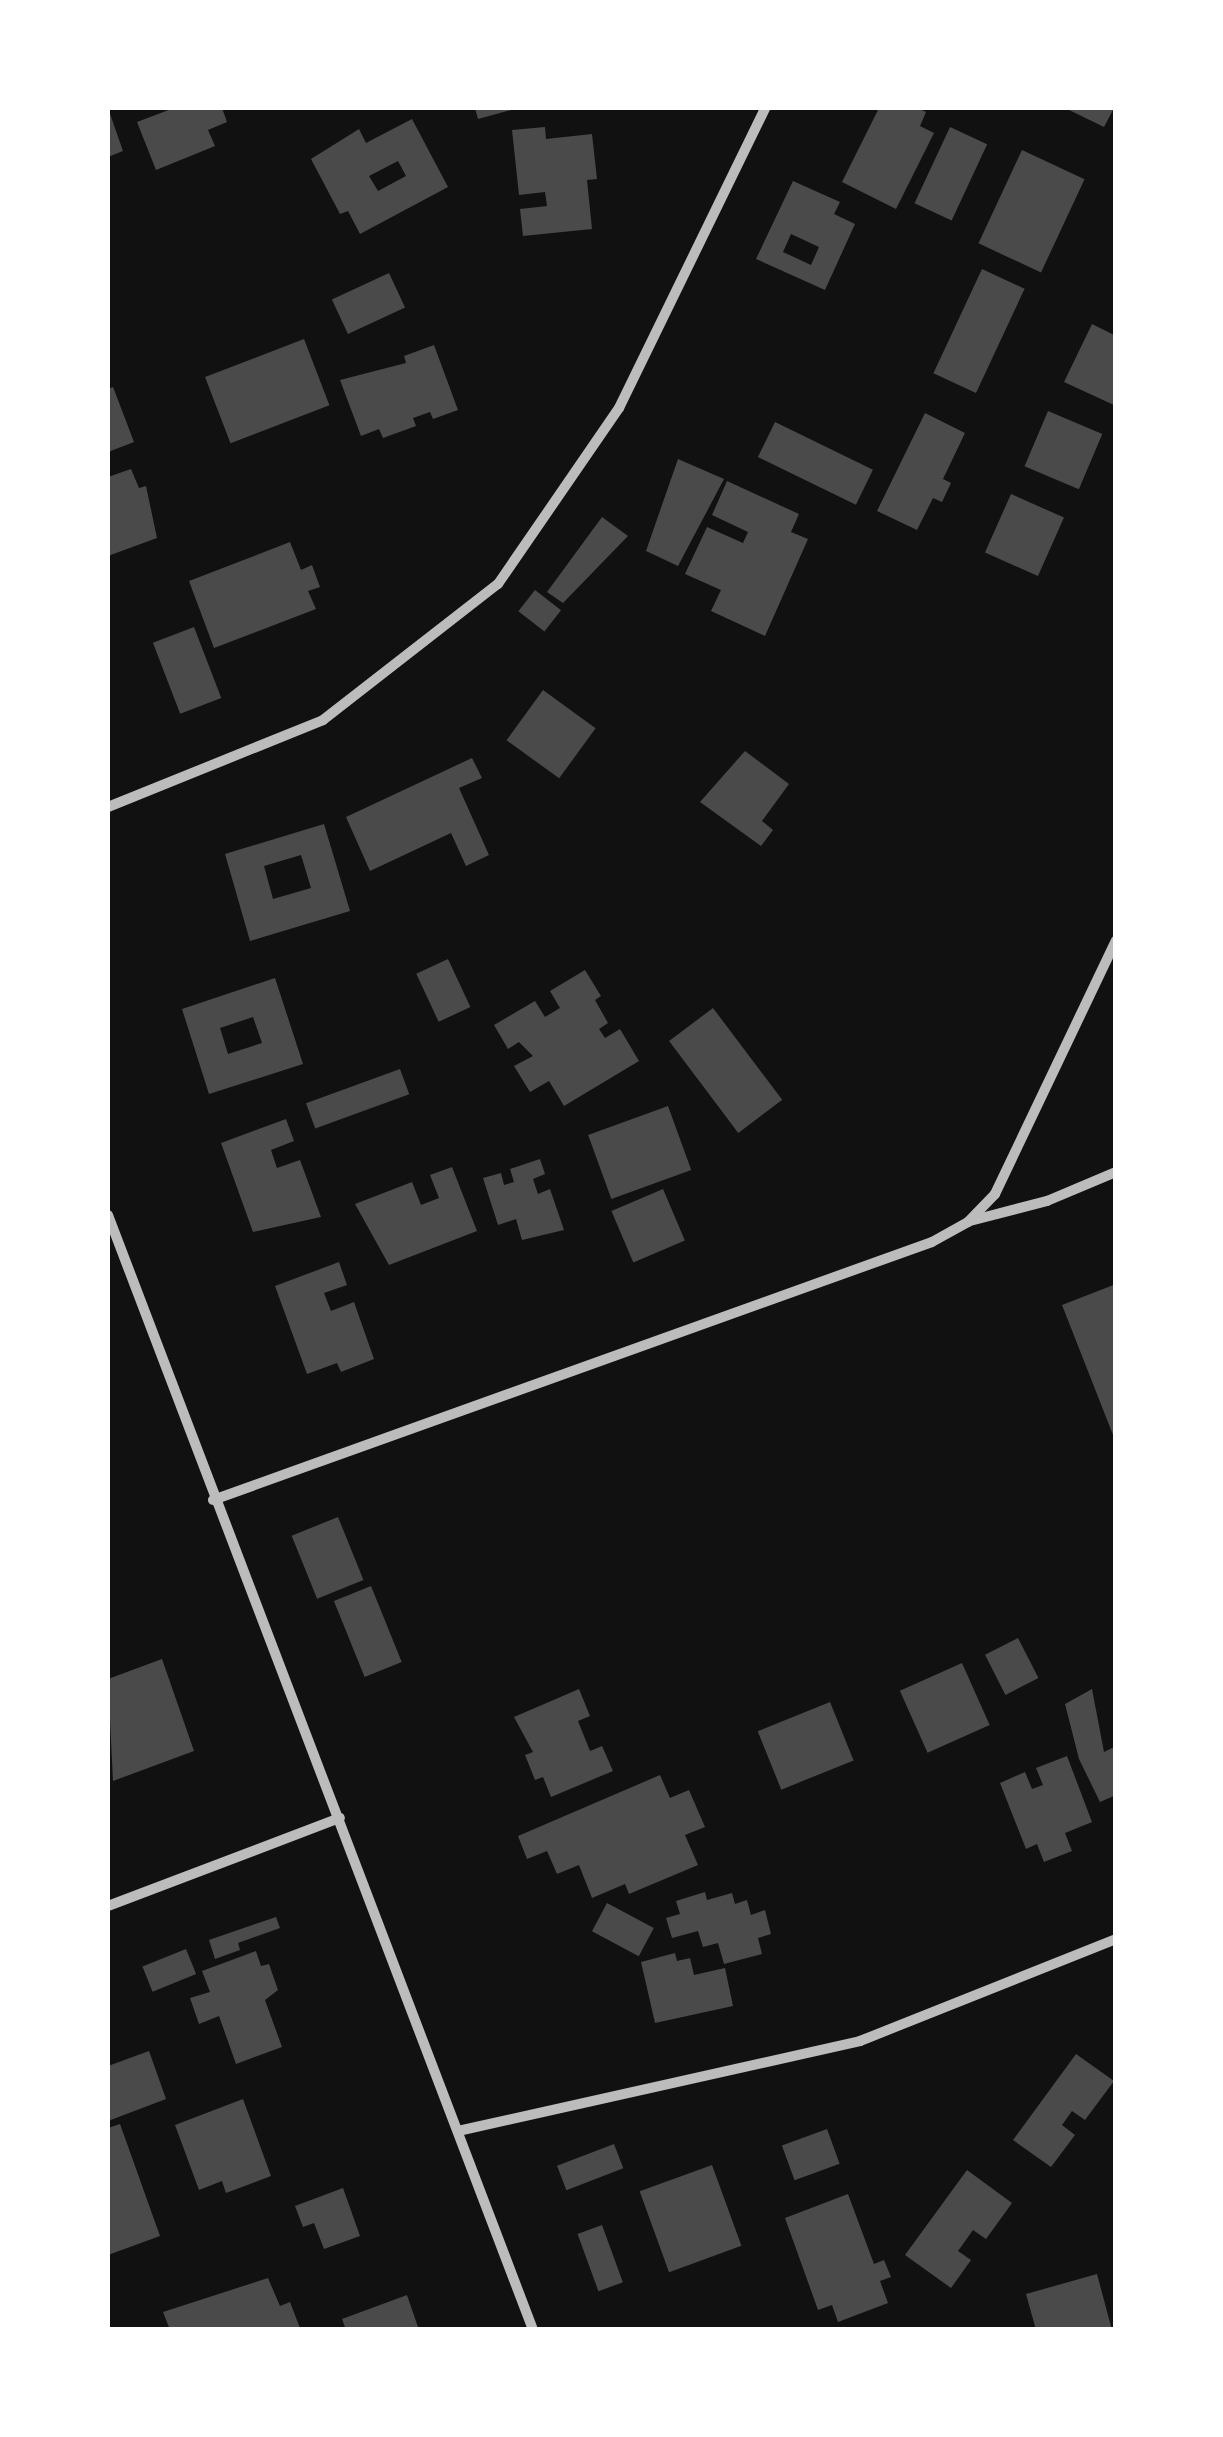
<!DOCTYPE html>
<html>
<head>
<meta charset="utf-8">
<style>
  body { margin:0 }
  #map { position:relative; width:1223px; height:2437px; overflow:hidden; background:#111; font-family:Figtree,sans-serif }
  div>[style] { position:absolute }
  .building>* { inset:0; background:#4a4a4a; transform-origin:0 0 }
  .minor>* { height:10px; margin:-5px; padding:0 5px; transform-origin:5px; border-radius:5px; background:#bcbcbc }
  span { translate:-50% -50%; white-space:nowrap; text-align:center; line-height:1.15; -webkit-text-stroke:9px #fff; paint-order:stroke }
  .frame { position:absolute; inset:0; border:110px solid #fff; pointer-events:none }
</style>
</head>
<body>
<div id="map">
  <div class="building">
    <div style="clip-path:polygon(108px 108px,123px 151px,108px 157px)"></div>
    <div style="clip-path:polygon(174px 108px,222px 108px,227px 122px,208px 130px,215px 146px,156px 170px,137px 122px)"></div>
    <div style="clip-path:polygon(475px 108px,515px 108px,515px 109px,478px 119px)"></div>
    <div style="clip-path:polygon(879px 108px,917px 108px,926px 112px,920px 126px,934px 133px,896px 209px,842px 182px)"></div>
    <div style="clip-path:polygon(1065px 108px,1114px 108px,1104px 127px)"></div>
    <div style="clip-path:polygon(evenodd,412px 119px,448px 187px,360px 234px,348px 211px,340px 214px,311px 159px,359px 129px,366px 143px,412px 119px,398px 161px,406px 176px,378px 191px,369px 176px,398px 161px)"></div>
    <div style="clip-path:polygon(545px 127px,546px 139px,592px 134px,597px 179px,587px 180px,592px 229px,523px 236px,520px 209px,547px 206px,545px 192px,519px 195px,512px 130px)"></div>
    <div style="left:950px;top:127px;width:41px;height:84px;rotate:25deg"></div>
    <div style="left:1022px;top:150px;width:69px;height:103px;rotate:25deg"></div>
    <div style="clip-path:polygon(evenodd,793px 181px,840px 202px,834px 214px,855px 224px,825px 290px,756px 259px,793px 181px,791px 234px,819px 247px,811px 265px,783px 252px,791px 234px)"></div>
    <div style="left:982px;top:269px;width:47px;height:115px;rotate:25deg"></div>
    <div style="left:389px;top:273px;width:38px;height:63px;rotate:65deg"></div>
    <div style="clip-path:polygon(1092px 324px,1116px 336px,1116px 406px,1064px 382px)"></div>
    <div style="left:304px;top:339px;width:71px;height:106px;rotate:69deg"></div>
    <div style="clip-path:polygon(434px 345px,458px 410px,433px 419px,430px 412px,413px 418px,416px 426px,383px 438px,379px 429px,361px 436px,340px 380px,406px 363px,404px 356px)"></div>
    <div style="clip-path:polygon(113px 387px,134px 442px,108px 452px,108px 389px)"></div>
    <div style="left:1048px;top:411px;width:59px;height:60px;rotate:23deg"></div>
    <div style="clip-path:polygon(925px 413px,965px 433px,943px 479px,951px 483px,942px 502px,933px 498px,917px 530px,877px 511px)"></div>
    <div style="left:775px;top:422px;width:109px;height:39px;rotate:26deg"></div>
    <div style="clip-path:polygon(678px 459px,724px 479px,678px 566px,646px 551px)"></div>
    <div style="clip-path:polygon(131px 469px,139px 488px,146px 486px,157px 538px,108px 556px,108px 477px)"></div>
    <div style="clip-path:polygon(727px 481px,799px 514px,791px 532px,808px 539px,765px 636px,711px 611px,721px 590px,685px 574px,707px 527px,743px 543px,748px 532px,712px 515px)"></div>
    <div style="left:1011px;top:494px;width:58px;height:64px;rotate:24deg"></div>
    <div style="clip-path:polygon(602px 517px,628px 536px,563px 603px,547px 592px)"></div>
    <div style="clip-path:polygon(290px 542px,301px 570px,312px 565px,320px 587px,308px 591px,316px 609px,214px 648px,189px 581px)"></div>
    <div style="left:535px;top:590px;width:33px;height:27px;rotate:38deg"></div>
    <div style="left:194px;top:627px;width:76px;height:44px;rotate:69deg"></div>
    <div style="left:543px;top:690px;width:65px;height:62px;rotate:36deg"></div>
    <div style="clip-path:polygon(745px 751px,789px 784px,762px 821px,773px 830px,761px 846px,700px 802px)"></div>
    <div style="clip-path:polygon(472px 758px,482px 778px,459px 788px,489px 855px,466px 866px,451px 833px,370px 871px,346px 817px)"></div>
    <div style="clip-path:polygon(evenodd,324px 824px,350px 911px,250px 941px,225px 854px,324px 824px,301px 855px,311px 888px,273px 899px,264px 866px,301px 855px)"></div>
    <div style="left:448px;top:959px;width:53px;height:35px;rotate:65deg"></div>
    <div style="clip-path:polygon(585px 970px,601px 996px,595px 1000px,608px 1023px,599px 1029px,605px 1038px,620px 1029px,639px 1061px,564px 1106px,549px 1081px,530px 1092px,514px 1066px,533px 1056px,519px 1042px,508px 1049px,494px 1025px,535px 1001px,545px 1017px,560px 1008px,550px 991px)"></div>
    <div style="clip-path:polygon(evenodd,275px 978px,303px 1064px,209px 1094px,182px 1009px,275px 978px,253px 1017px,262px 1043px,228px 1054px,220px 1028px,253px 1017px)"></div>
    <div style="left:713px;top:1008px;width:115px;height:55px;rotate:53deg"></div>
    <div style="left:400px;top:1069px;width:27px;height:100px;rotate:70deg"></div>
    <div style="left:668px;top:1106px;width:68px;height:85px;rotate:70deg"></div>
    <div style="clip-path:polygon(286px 1119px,294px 1141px,271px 1150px,277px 1168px,300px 1160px,321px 1217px,253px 1232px,221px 1143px)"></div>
    <div style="clip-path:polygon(540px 1159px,545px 1174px,533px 1179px,538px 1194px,550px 1189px,564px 1230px,522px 1240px,516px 1219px,498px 1225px,483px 1178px,501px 1173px,504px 1185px,514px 1182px,510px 1169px)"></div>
    <div style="clip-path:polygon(452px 1167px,477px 1231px,389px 1265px,355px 1204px,412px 1182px,421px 1205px,439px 1198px,430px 1175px)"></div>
    <div style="left:663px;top:1189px;width:56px;height:56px;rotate:67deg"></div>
    <div style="clip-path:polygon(339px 1262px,347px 1285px,324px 1293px,331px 1311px,354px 1302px,374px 1359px,341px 1372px,337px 1363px,307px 1374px,275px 1286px)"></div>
    <div style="clip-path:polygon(1116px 1284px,1116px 1440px,1115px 1440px,1062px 1305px)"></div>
    <div style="left:338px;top:1517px;width:68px;height:50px;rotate:68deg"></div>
    <div style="left:371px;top:1586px;width:82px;height:40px;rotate:68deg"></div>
    <div style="left:1018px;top:1638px;width:45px;height:37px;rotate:63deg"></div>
    <div style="clip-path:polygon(162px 1659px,194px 1751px,113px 1781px,108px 1679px)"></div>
    <div style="left:962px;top:1663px;width:68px;height:68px;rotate:66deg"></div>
    <div style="clip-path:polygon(579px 1689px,590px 1716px,578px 1721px,590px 1751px,602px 1746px,613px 1771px,551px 1797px,543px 1777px,535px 1780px,525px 1755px,533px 1752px,514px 1717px)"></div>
    <div style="clip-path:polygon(1092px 1689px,1104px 1752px,1116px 1746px,1116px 1795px,1100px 1802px,1079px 1759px,1065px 1704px)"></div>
    <div style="left:830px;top:1702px;width:63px;height:78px;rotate:68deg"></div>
    <div style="clip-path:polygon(1067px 1756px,1092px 1822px,1065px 1833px,1072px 1851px,1044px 1862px,1037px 1844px,1026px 1849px,1000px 1783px,1025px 1772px,1032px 1789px,1043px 1785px,1036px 1768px)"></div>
    <div style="clip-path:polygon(660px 1775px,670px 1798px,689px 1790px,705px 1827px,685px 1835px,698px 1865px,629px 1894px,625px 1884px,592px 1898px,579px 1865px,557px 1874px,547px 1851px,527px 1859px,518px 1836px)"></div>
    <div style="clip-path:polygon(705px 1892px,707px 1900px,732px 1893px,735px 1904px,747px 1900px,751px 1915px,765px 1910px,771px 1934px,758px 1938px,762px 1954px,724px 1964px,718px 1943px,703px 1947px,698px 1931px,672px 1938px,666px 1918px,680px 1914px,676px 1901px)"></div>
    <div style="left:607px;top:1903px;width:53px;height:32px;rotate:28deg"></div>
    <div style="clip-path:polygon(276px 1917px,280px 1928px,238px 1943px,240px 1950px,215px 1959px,209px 1940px)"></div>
    <div style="left:186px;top:1949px;width:27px;height:47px;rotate:68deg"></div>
    <div style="clip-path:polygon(256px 1951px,261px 1966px,269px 1964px,278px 1990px,265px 2000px,282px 2047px,236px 2064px,219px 2016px,199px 2024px,190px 1998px,210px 1992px,202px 1971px)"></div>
    <div style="clip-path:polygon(675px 1953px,677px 1961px,690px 1958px,694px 1975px,725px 1968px,733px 2006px,655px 2023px,641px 1962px)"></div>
    <div style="clip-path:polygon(149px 2051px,166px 2099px,108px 2121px,108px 2066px)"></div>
    <div style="clip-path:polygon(1076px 2054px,1114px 2081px,1085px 2120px,1072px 2111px,1062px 2125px,1075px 2135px,1051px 2167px,1013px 2140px)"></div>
    <div style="clip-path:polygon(243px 2099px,271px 2176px,226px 2193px,222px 2181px,199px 2190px,175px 2125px)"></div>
    <div style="clip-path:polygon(120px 2124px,160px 2236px,108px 2255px,108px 2128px)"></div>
    <div style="left:827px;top:2129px;width:37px;height:48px;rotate:70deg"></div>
    <div style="left:614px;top:2144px;width:26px;height:61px;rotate:69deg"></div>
    <div style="left:712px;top:2165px;width:86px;height:77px;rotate:70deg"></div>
    <div style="clip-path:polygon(967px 2170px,1012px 2203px,986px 2239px,973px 2230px,958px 2251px,971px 2260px,951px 2288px,905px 2255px)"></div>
    <div style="clip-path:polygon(343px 2188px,360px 2236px,324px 2249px,314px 2223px,303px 2227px,295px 2206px)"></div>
    <div style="clip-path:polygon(848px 2194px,874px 2264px,884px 2260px,891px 2277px,880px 2281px,888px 2303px,838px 2322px,832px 2305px,818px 2310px,785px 2218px)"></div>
    <div style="left:602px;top:2225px;width:61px;height:26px;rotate:70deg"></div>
    <div style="clip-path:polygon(1097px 2274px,1112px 2330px,1036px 2330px,1026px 2294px)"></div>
    <div style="clip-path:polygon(268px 2278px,280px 2306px,290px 2302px,300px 2328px,170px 2330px,163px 2312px)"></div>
    <div style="clip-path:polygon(407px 2295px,419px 2330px,346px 2330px,342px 2319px)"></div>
  </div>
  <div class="minor">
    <div style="left:108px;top:807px;width:232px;rotate:-22deg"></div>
    <div style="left:323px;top:720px;width:222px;rotate:-37.9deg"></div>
    <div style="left:498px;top:584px;width:214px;rotate:-55.5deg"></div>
    <div style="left:619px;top:408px;width:334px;rotate:-64deg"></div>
    <div style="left:108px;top:1215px;width:1193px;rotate:69.13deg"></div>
    <div style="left:970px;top:1221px;width:80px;rotate:-14.6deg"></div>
    <div style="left:1047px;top:1201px;width:75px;rotate:-22.8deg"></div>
    <div style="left:213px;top:1500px;width:764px;rotate:-19.74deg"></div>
    <div style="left:932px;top:1242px;width:41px;rotate:-29.1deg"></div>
    <div style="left:968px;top:1222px;width:39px;rotate:-46deg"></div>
    <div style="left:995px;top:1194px;width:281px;rotate:-64.5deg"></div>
    <div style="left:108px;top:1906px;width:248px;rotate:-20.8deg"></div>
    <div style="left:458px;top:2131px;width:412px;rotate:-12.6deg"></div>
    <div style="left:860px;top:2041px;width:276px;rotate:-21.7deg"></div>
  </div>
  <div class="frame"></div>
</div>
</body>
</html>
